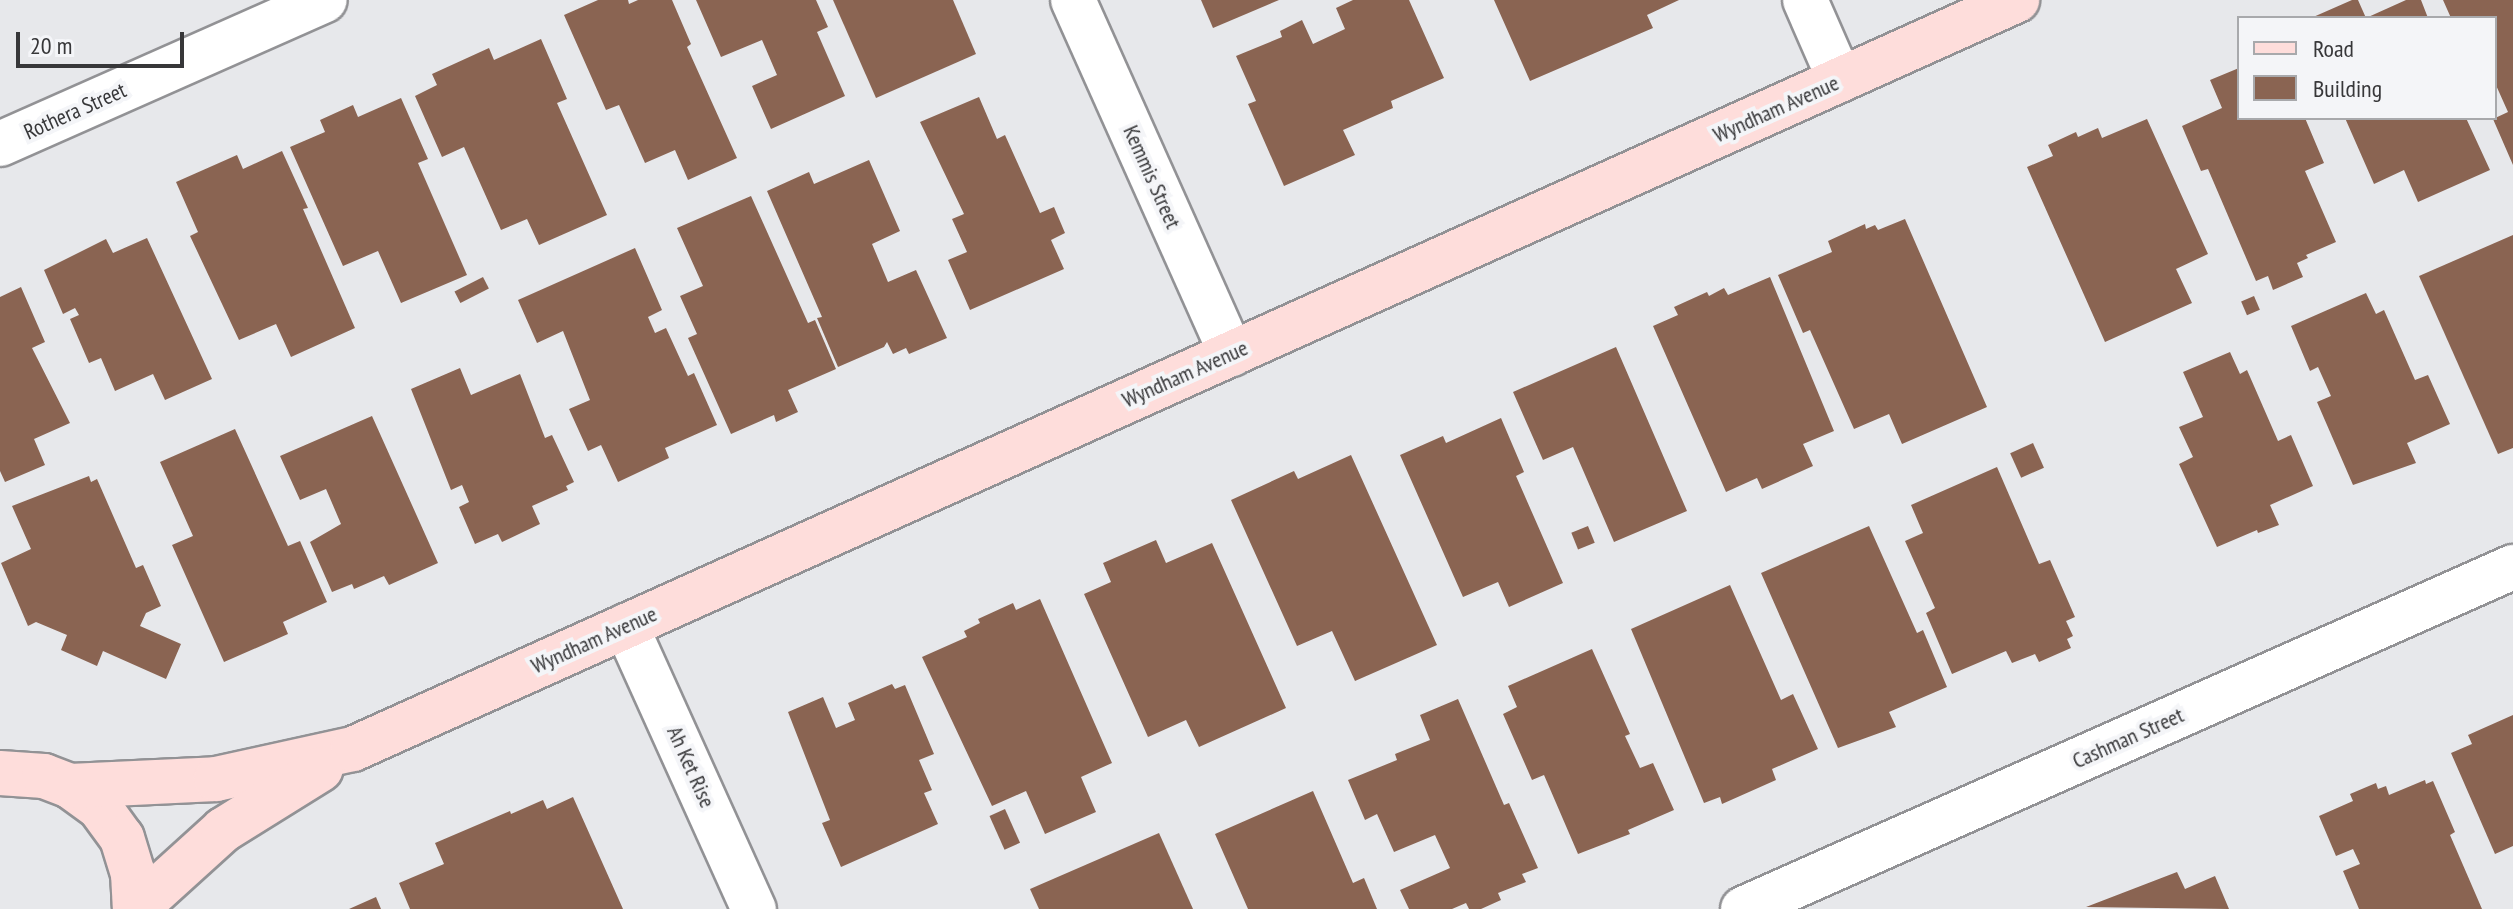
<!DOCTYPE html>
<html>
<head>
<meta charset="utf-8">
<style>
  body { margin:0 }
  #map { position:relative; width:2513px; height:909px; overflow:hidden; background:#e7e8eb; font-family:"PT Sans Narrow",sans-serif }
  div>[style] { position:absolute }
  .building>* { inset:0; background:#8a6452; transform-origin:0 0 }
  .roads { filter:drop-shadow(2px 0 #929295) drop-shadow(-2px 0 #929295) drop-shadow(0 2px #929295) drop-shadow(0 -2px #929295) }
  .street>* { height:44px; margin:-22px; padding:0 22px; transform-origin:22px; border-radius:22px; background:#fff }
  .secondary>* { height:44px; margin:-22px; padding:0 22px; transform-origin:22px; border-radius:22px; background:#fedddb }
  span { translate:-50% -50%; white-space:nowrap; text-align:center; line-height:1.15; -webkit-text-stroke:8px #f4f5f8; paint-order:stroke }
  .street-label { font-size:22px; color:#373739 }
  .legend { position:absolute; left:2237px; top:16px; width:260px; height:104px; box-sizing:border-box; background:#f4f5f8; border:2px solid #a8a9ac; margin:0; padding:10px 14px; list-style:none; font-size:24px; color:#373739 }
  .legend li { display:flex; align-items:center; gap:16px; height:40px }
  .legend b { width:40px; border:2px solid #a8a9ac }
  .scale { position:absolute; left:16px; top:32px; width:168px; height:36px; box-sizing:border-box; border:4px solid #373739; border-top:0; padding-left:10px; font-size:24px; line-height:28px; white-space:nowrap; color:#373739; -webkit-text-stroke:6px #f4f5f8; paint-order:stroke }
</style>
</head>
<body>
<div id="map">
  <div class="building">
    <div style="clip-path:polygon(598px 0,628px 0,629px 4px,638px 0,672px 0,691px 44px,687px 47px,737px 158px,688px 180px,675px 150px,645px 163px,619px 105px,606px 110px,564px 15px)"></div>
    <div style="clip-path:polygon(696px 0,816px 0,828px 27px,817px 32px,845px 96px,771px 129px,752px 86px,777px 75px,762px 40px,721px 57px)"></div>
    <div style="clip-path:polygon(833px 0,953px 0,976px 54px,876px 98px)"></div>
    <div style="clip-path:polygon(1201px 0,1279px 0,1213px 28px)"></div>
    <div style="clip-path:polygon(1353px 0,1409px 0,1444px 78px,1391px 101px,1393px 108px,1343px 130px,1355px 155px,1284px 186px,1248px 104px,1256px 101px,1236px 56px,1282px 37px,1280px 31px,1302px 20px,1313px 44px,1345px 29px,1336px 8px)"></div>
    <div style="clip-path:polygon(1494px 0,1679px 0,1647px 15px,1653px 28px,1530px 81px)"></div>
    <div style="clip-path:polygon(2352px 0,2358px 0,2366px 18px,2406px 0,2421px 0,2428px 18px,2311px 18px)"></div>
    <div style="clip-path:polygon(2443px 0,2513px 0,2513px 165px,2493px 119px,2508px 112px,2495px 83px,2495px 18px,2451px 18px)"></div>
    <div style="clip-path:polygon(541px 39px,567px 99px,557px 103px,607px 215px,539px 245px,527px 219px,501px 230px,464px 147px,442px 157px,415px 96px,437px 85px,432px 74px,489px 48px,494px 60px)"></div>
    <div style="clip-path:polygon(2239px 68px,2239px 118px,2305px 118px,2324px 163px,2305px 171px,2336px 242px,2306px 255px,2308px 258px,2297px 263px,2303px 277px,2273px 290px,2268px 276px,2256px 281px,2208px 169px,2201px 171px,2182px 126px,2222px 108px,2210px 80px)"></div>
    <div style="clip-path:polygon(979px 97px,997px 139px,1005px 135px,1040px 213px,1054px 207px,1065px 233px,1051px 240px,1064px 269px,970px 310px,948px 260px,967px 252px,952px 219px,964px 214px,920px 122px)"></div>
    <div style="clip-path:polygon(401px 98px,428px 159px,418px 163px,467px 275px,401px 303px,378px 251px,343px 266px,290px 147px,325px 132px,320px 120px,353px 105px,358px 117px)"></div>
    <div style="clip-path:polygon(2345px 118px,2466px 118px,2490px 170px,2418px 202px,2404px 170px,2374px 184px)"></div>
    <div style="clip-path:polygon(2147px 119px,2208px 254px,2176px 269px,2192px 303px,2105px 342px,2027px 167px,2053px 156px,2048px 145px,2076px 132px,2078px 137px,2098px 128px,2102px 138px)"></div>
    <div style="clip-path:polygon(282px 151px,308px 208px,303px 209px,355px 328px,291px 357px,276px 324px,239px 340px,190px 236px,198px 232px,176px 182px,237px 155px,243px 169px)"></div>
    <div style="clip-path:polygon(869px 160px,900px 231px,872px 244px,888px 282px,916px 270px,947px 338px,909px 354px,906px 348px,893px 354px,887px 342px,884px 347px,838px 367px,817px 318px,822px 317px,767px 191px,809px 172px,814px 184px)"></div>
    <div style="clip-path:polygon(751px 196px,808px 323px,815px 320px,836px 369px,788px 390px,798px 412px,776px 422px,774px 415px,731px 434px,688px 338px,697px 334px,680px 296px,703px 286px,677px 228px)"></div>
    <div style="clip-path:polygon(1905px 219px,1987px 407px,1902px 444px,1889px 414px,1854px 429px,1810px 330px,1803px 333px,1778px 275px,1832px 252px,1828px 241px,1865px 224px,1866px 229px,1875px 225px,1878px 230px)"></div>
    <div style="clip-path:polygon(2513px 235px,2513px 448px,2498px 454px,2419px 276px)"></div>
    <div style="clip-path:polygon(147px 238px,212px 379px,165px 400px,153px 374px,115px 391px,101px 358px,89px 363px,70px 319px,79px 315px,75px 308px,63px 314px,44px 270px,106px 239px,113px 253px)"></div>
    <div style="clip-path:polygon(635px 248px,662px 310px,648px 317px,655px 333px,666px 328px,688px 376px,694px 373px,717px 425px,665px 448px,669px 458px,618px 482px,601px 445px,588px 451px,569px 409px,590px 400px,563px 331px,537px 343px,518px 300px)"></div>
    <div style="left:483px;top:277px;width:13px;height:32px;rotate:63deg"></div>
    <div style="clip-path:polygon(1770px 277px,1834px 431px,1803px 444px,1813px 466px,1762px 489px,1757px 478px,1726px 492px,1653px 326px,1678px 315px,1674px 307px,1707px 292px,1709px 296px,1724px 288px,1728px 295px)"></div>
    <div style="clip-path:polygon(21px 287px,45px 342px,32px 348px,70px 423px,34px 439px,45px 465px,5px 482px,0 471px,0 297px)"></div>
    <div style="clip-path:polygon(2366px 293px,2376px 314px,2384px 310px,2415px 380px,2428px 375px,2450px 424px,2407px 443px,2416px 463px,2353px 485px,2317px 402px,2331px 396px,2318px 367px,2310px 371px,2291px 326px)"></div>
    <div style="left:2254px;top:296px;width:15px;height:14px;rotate:67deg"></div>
    <div style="clip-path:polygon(1616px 347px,1687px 511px,1614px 542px,1573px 447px,1543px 460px,1513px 392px)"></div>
    <div style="clip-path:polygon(2230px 352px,2240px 374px,2247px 370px,2278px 441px,2291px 435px,2313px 486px,2270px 505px,2279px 525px,2258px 533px,2257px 530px,2217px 547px,2179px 464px,2193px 457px,2179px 427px,2203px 417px,2183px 372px)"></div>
    <div style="clip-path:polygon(460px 368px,471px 395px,520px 374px,545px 438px,552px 435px,574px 482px,566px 486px,568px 490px,532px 506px,540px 524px,502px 542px,498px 534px,475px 544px,459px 507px,469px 502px,462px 485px,451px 490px,411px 389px)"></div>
    <div style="clip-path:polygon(372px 416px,438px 563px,389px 585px,384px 576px,354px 589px,352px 584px,332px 592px,310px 542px,341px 524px,326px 489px,300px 500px,280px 456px)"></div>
    <div style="clip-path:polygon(1501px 418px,1524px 472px,1516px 476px,1563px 583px,1509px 607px,1498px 582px,1463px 597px,1400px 455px,1443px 436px,1446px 443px)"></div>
    <div style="clip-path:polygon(235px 429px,288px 546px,300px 541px,327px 602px,283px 622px,288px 634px,224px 662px,172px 545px,193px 536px,160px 462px)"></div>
    <div style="left:2033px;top:443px;width:27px;height:25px;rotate:66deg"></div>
    <div style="clip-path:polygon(1351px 455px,1437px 645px,1355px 681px,1332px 631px,1297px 646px,1231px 500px,1294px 471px,1298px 479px)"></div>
    <div style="clip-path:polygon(1997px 467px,2039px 564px,2050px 560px,2075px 617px,2066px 621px,2073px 636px,2067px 639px,2071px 648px,2039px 662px,2035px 654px,2012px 663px,2006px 651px,1952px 674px,1926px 613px,1935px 608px,1905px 541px,1923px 533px,1911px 505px)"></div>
    <div style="clip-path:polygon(89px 476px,91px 482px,97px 479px,136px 568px,143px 565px,161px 606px,146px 613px,140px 626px,181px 644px,166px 679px,103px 651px,97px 666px,61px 650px,67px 635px,36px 622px,28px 626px,1px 563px,31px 549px,12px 506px)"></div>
    <div style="left:1588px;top:526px;width:18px;height:18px;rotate:68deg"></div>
    <div style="clip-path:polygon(1869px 526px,1917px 633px,1923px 630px,1947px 687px,1889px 712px,1896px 727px,1838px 748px,1761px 573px)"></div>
    <div style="clip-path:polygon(1156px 540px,1166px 563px,1212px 543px,1286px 708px,1199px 747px,1186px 720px,1148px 737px,1084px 594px,1111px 582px,1103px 563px)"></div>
    <div style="clip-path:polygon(1730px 585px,1781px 700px,1793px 694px,1818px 749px,1772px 769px,1776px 780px,1722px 804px,1720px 797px,1704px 803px,1631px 629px)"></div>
    <div style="clip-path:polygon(1040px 599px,1112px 763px,1081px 777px,1096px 812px,1045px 834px,1026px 791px,992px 806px,922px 657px,967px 637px,964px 631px,980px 623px,978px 619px,1013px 603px,1016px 610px)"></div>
    <div style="clip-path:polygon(1592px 649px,1630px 734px,1625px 736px,1640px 768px,1653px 763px,1674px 810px,1628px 830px,1630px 834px,1578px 854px,1544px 775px,1532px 780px,1503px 714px,1517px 707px,1508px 686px)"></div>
    <div style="clip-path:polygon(892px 684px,895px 689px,905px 685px,934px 754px,919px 760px,932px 790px,924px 793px,938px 824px,841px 867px,822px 823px,830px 820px,788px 712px,823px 697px,836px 728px,855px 720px,848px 703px)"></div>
    <div style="clip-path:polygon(1458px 699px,1504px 805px,1509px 803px,1538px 868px,1522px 874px,1526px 882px,1498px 893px,1501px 900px,1481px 909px,1469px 909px,1466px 903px,1452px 909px,1409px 909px,1400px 890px,1450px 868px,1435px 835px,1394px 852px,1377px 814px,1365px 820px,1348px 780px,1397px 760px,1395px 754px,1430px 740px,1420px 715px)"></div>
    <div style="clip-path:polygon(2513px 715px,2513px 846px,2495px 854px,2451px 753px,2472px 744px,2468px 735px)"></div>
    <div style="clip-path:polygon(2425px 780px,2426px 784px,2433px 781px,2455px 832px,2450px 835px,2482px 909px,2359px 909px,2343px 871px,2360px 864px,2353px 849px,2336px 856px,2319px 816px,2353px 801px,2350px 794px,2376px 783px,2378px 789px,2386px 786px,2389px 795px)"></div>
    <div style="clip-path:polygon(1313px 791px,1353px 883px,1364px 878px,1377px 909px,1248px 909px,1215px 834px)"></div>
    <div style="clip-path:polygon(573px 797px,623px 909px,410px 909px,399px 883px,444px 864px,435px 843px,510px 811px,511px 814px,543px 800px,547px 809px)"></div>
    <div style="left:1005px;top:809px;width:37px;height:17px;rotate:66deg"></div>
    <div style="clip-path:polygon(1159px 833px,1193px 909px,1039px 909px,1030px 889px)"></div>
    <div style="clip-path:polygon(2177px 872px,2185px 889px,2215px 876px,2229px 909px,2086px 907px)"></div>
    <div style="clip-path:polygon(376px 897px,381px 909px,349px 909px)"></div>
  </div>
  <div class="roads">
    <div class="street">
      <div style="left:1073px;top:0;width:388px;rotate:65.9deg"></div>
      <div style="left:1805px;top:0;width:87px;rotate:66.4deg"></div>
      <div style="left:0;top:144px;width:355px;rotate:-23.9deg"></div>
      <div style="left:626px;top:626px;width:311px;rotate:65.7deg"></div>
      <div style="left:1743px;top:909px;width:843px;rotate:-23.95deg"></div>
    </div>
    <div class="secondary">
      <div style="left:0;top:773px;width:44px;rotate:3.9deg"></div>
      <div style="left:44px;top:776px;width:28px;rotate:21deg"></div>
      <div style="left:70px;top:786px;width:37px;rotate:36deg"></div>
      <div style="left:100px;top:808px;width:37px;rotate:54deg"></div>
      <div style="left:122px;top:838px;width:37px;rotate:73deg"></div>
      <div style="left:133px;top:873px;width:36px;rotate:87deg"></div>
      <div style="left:70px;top:786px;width:146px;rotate:-2.7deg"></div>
      <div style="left:216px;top:779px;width:140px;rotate:-12.4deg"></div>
      <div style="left:353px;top:749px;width:1825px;rotate:-24.23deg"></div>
      <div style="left:136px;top:909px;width:118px;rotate:-42.2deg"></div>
      <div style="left:223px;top:830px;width:115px;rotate:-31.9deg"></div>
    </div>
  </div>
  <div class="street-label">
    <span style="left:1776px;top:109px;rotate:-24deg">Wyndham Avenue</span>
    <span style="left:75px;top:111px;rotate:-24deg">Rothera Street</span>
    <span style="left:1152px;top:177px;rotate:66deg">Kemmis Street</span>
    <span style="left:1185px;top:374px;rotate:-24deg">Wyndham Avenue</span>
    <span style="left:594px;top:640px;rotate:-24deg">Wyndham Avenue</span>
    <span style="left:2128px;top:738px;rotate:-24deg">Cashman Street</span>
    <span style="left:691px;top:767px;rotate:66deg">Ah Ket Rise</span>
  </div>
  <ul class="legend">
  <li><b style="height:10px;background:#fedddb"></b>Road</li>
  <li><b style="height:22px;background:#8a6452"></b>Building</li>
  </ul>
  <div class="scale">20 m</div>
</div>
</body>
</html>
